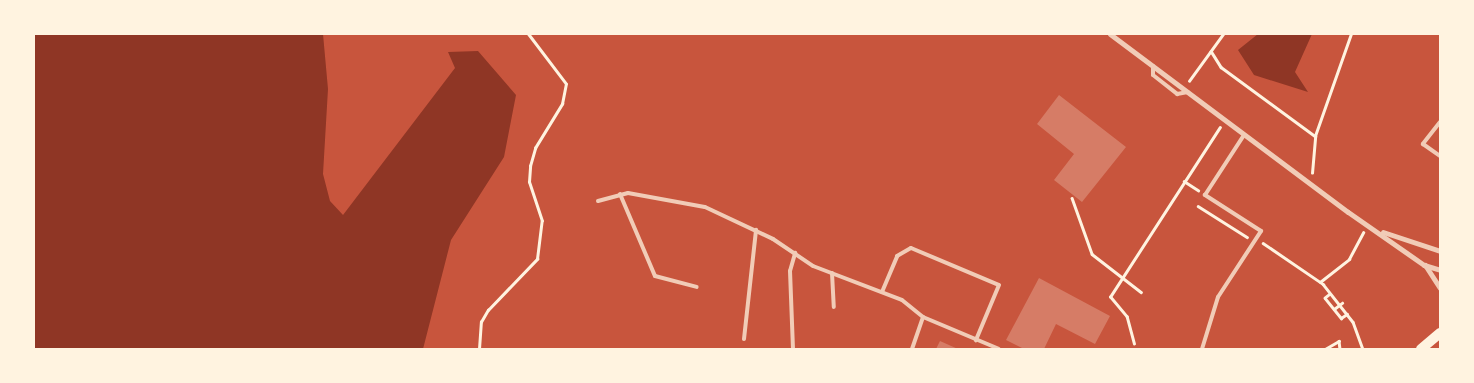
<!DOCTYPE html>
<html>
<head>
<meta charset="utf-8">
<style>
  body { margin:0 }
  #map { position:relative; width:1474px; height:383px; overflow:hidden; background:#c8553d; font-family:"Source Sans 3",sans-serif }
  div>[style] { position:absolute }
  .water>* { inset:0; background:#8f3625 }
  .building>* { inset:0; background:#d67c66 }
  .path>* { height:2.5px; margin:-1.25px; padding:0 1.25px; transform-origin:1.25px; border-radius:1.25px; background:#fff3e0 }
  .service>* { height:4px; margin:-2px; padding:0 2px; transform-origin:2px; border-radius:2px; background:#f1ccb7 }
  .minor>* { height:5px; margin:-2.5px; padding:0 2.5px; transform-origin:2.5px; border-radius:2.5px; background:#f1ccb7 }
  .secondary>* { height:10px; margin:-5px; padding:0 5px; transform-origin:5px; border-radius:5px; background:#fff3e0 }
  span { translate:-50% -50%; white-space:nowrap; text-align:center; line-height:1.15; -webkit-text-stroke:5px #fff3e0; paint-order:stroke }
  .frame { position:absolute; inset:0; border:35px solid #fff3e0; pointer-events:none }
</style>
</head>
<body>
<div id="map">
  <div class="water">
    <div style="clip-path:polygon(34px 34px,323px 34px,328px 89px,323px 174px,330px 201px,343px 215px,455px 68px,448px 52px,478px 51px,516px 95px,504px 157px,451px 240px,423px 349px,34px 349px)"></div>
    <div style="clip-path:polygon(1258px 34px,1312px 34px,1295px 72px,1308px 92px,1254px 75px,1238px 50px)"></div>
  </div>
  <div class="building">
    <div style="clip-path:polygon(1059px 95px,1126px 147px,1082px 202px,1054px 180px,1074px 154px,1037px 124px)"></div>
    <div style="clip-path:polygon(1039px 278px,1110px 316px,1095px 344px,1056px 324px,1044px 349px,1024px 349px,1006px 340px)"></div>
    <div style="clip-path:polygon(940px 341px,958px 349px,936px 349px)"></div>
  </div>
  <div class="path">
    <div style="left:1211px;top:51px;width:19px;rotate:58deg"></div>
    <div style="left:1221px;top:67px;width:117px;rotate:36.3deg"></div>
    <div style="left:1189px;top:81px;width:58px;rotate:-54.1deg"></div>
    <div style="left:1312px;top:173px;width:37px;rotate:-85deg"></div>
    <div style="left:1315px;top:136px;width:108px;rotate:-70.6deg"></div>
    <div style="left:1184px;top:181px;width:17px;rotate:33deg"></div>
    <div style="left:1072px;top:198px;width:59px;rotate:70.3deg"></div>
    <div style="left:1092px;top:254px;width:62px;rotate:37.8deg"></div>
    <div style="left:1198px;top:206px;width:58px;rotate:32.3deg"></div>
    <div style="left:1263px;top:243px;width:73px;rotate:34.3deg"></div>
    <div style="left:1323px;top:284px;width:48px;rotate:51.7deg"></div>
    <div style="left:1353px;top:322px;width:29px;rotate:70deg"></div>
    <div style="left:1320px;top:282px;width:37px;rotate:-38deg"></div>
    <div style="left:1349px;top:259px;width:30px;rotate:-62deg"></div>
    <div style="left:1330px;top:294px;width:6px;rotate:141deg"></div>
    <div style="left:1325px;top:298px;width:26px;rotate:51deg"></div>
    <div style="left:1341px;top:318px;width:7px;rotate:-34deg"></div>
    <div style="left:1334px;top:309px;width:10px;rotate:-37deg"></div>
    <div style="left:1134px;top:344px;width:28px;rotate:-105deg"></div>
    <div style="left:1127px;top:317px;width:26px;rotate:-130deg"></div>
    <div style="left:1110px;top:297px;width:202px;rotate:-57.1deg"></div>
    <div style="left:479px;top:349px;width:27px;rotate:-86deg"></div>
    <div style="left:481px;top:322px;width:14px;rotate:-60deg"></div>
    <div style="left:488px;top:310px;width:71px;rotate:-46.1deg"></div>
    <div style="left:537px;top:259px;width:38px;rotate:-83deg"></div>
    <div style="left:542px;top:221px;width:41px;rotate:-108.4deg"></div>
    <div style="left:529px;top:182px;width:16px;rotate:-86deg"></div>
    <div style="left:530px;top:166px;width:19px;rotate:-74deg"></div>
    <div style="left:535px;top:148px;width:52px;rotate:-58.5deg"></div>
    <div style="left:562px;top:104px;width:20px;rotate:-79deg"></div>
    <div style="left:566px;top:84px;width:63px;rotate:-127.2deg"></div>
    <div style="left:1325px;top:349px;width:16px;rotate:-30deg"></div>
    <div style="left:1339px;top:341px;width:8px;rotate:83deg"></div>
    <div style="left:1335px;top:349px;width:13px"></div>
  </div>
  <div class="service">
    <div style="left:1153px;top:66px;width:9px;rotate:90deg"></div>
    <div style="left:1153px;top:75px;width:31px;rotate:38deg"></div>
    <div style="left:1177px;top:94px;width:11px;rotate:-10deg"></div>
    <div style="left:1440px;top:122px;width:28px;rotate:128deg"></div>
    <div style="left:1423px;top:144px;width:21px;rotate:35deg"></div>
    <div style="left:620px;top:194px;width:89px;rotate:66.9deg"></div>
    <div style="left:655px;top:276px;width:43px;rotate:14.7deg"></div>
    <div style="left:598px;top:201px;width:31px;rotate:-15deg"></div>
    <div style="left:628px;top:193px;width:78px;rotate:10.3deg"></div>
    <div style="left:705px;top:207px;width:75px;rotate:25.2deg"></div>
    <div style="left:773px;top:239px;width:48px;rotate:34deg"></div>
    <div style="left:813px;top:266px;width:95px;rotate:20.9deg"></div>
    <div style="left:902px;top:300px;width:27px;rotate:39deg"></div>
    <div style="left:923px;top:317px;width:82px;rotate:22.8deg"></div>
    <div style="left:832px;top:273px;width:34px;rotate:87deg"></div>
    <div style="left:882px;top:292px;width:39px;rotate:-67deg"></div>
    <div style="left:897px;top:256px;width:16px;rotate:-30deg"></div>
    <div style="left:911px;top:248px;width:95px;rotate:22.8deg"></div>
    <div style="left:999px;top:285px;width:60px;rotate:112.7deg"></div>
    <div style="left:744px;top:339px;width:110px;rotate:-83.7deg"></div>
    <div style="left:793px;top:349px;width:78px;rotate:-92.2deg"></div>
    <div style="left:790px;top:271px;width:19px;rotate:-74deg"></div>
    <div style="left:912px;top:349px;width:34px;rotate:-71deg"></div>
    <div style="left:1202px;top:349px;width:54px;rotate:-72.9deg"></div>
    <div style="left:1218px;top:297px;width:79px;rotate:-56.9deg"></div>
    <div style="left:1261px;top:231px;width:67px;rotate:-147.3deg"></div>
    <div style="left:1205px;top:195px;width:72px;rotate:-57deg"></div>
  </div>
  <div class="minor">
    <div style="left:1110px;top:34px;width:297px;rotate:36.8deg"></div>
    <div style="left:1348px;top:212px;width:93px;rotate:34.9deg"></div>
    <div style="left:1424px;top:265px;width:17px;rotate:17deg"></div>
    <div style="left:1383px;top:232px;width:60px;rotate:18.4deg"></div>
    <div style="left:1425px;top:265px;width:27px;rotate:57deg"></div>
  </div>
  <div class="secondary">
    <div style="left:1421px;top:349px;width:25px;rotate:-40deg"></div>
  </div>
  <div class="frame"></div>
</div>
</body>
</html>
